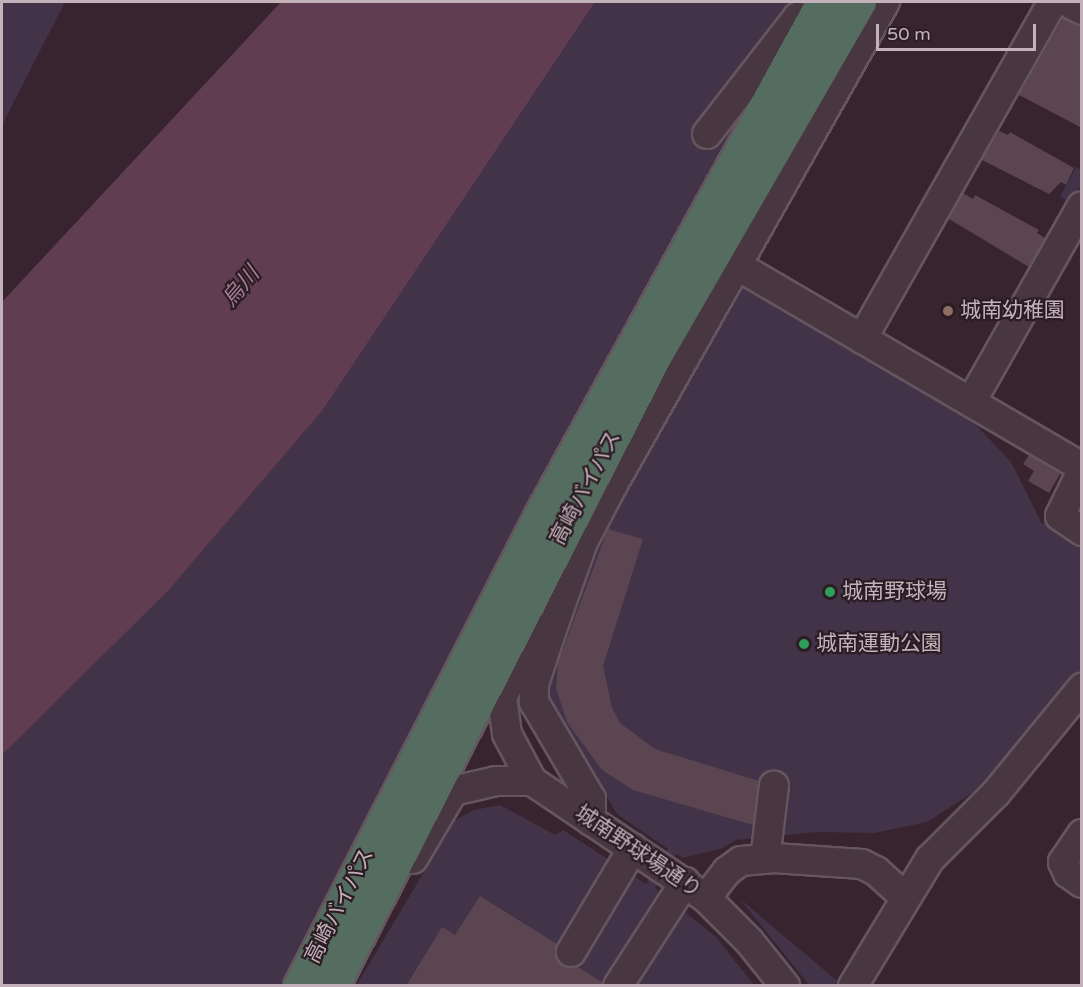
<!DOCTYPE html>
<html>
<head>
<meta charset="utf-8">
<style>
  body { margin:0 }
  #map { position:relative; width:1083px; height:987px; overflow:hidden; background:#37242e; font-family:"Varela Round","Noto Sans JP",sans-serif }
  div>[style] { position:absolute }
  .green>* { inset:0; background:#423348 }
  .water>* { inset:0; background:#603d51 }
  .building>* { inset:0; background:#5b4551 }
  .roads { filter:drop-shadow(2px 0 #65555e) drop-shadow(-2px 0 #65555e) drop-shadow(0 2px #65555e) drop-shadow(0 -2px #65555e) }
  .minor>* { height:28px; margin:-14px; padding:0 14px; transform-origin:14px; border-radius:14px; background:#483740 }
  .highway>* { height:33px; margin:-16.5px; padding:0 16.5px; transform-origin:16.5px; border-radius:16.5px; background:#556d60 }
  .dots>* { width:16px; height:16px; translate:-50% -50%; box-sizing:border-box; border:3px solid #2c1d25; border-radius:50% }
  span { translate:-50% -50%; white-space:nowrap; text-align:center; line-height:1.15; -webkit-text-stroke:4.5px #2c1d25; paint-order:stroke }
  .poi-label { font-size:21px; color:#c4b2bb }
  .left { translate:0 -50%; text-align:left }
  .street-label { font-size:21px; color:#c4b2bb }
  .water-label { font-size:22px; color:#a97d96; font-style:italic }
  .frame { position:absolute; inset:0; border:3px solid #c4b2bb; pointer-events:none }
  .scale { position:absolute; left:876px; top:24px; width:160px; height:27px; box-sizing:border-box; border:3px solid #c4b2bb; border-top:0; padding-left:8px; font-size:18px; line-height:21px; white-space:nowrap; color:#c4b2bb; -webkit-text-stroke:4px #2c1d25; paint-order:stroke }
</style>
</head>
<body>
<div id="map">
  <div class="green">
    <div style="clip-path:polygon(2px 2px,65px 2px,2px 125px)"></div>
    <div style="clip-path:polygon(595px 2px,798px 2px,784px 43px,295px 985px,2px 986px,2px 755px,168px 591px,322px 411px)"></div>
    <div style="clip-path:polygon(1076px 167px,1081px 170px,1081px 185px,1071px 203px,1060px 197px)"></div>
    <div style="clip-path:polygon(747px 279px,975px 424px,1011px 462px,1042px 524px,1050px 520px,1081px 540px,1081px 672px,978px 789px,927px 822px,874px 833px,816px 832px,736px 840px,723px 848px,683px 858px,676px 854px,655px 888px,716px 937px,754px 985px,356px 986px,455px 820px,474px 810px,500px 805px,555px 835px,563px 830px,646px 884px,668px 849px,617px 814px,544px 688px,602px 520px,734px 281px)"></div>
    <div style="clip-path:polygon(739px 898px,842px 985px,809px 985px)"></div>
  </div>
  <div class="water">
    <div style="clip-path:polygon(281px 2px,595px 2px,322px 411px,168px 591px,2px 755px,2px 302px)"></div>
  </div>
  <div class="building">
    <div style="clip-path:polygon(1063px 18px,1082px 26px,1082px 128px,1019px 95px)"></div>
    <div style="clip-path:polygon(999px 131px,1008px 135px,1010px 132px,1074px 168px,1066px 185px,1061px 182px,1049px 194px,982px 160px)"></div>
    <div style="clip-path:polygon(963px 193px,973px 199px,975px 195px,1039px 230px,1037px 233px,1045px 238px,1029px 267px,949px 219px)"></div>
    <div style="clip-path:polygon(1029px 455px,1060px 474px,1049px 493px,1028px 481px,1034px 471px,1023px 464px)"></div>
    <div style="clip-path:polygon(608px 529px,643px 539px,603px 666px,612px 708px,620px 723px,655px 749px,759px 781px,753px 825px,633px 790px,602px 770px,567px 722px,556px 688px,558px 663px)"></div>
    <div style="clip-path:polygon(480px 896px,557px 944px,555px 952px,562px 966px,578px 967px,602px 982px,602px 986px,406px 986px,442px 927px,455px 935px)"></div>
  </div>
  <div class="roads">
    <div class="minor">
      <div style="left:1067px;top:2px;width:17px;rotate:28deg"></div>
      <div style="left:707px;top:134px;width:148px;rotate:-52.1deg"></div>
      <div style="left:798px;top:17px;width:14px;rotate:12deg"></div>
      <div style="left:736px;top:265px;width:401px;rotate:30.3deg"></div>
      <div style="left:862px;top:339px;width:387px;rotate:-60.5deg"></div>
      <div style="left:971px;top:402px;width:225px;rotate:-60.5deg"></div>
      <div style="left:1082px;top:471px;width:50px;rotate:116.1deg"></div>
      <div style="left:1060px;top:516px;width:27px;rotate:34deg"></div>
      <div style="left:536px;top:628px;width:78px;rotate:115.9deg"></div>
      <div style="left:502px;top:698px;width:36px;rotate:82deg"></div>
      <div style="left:507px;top:734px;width:53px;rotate:62deg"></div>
      <div style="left:532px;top:781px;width:210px;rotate:33.9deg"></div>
      <div style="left:706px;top:898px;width:61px;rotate:45deg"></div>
      <div style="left:749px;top:941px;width:58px;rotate:51.3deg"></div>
      <div style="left:591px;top:821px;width:22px;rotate:-90deg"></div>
      <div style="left:591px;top:799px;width:113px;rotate:-120.4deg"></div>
      <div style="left:534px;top:702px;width:18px;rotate:-90deg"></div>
      <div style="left:534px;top:684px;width:52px;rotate:-71.9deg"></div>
      <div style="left:550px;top:635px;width:99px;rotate:-70.5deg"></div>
      <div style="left:583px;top:542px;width:61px;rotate:-62.6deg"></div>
      <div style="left:611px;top:488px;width:558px;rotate:-60.59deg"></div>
      <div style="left:1082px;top:834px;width:34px;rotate:124deg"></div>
      <div style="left:1063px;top:862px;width:12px;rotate:66deg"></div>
      <div style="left:1068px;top:873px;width:17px;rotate:36deg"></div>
      <div style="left:413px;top:859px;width:79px;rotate:-59.5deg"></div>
      <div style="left:453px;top:791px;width:44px;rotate:-13.1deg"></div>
      <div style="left:496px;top:781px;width:36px"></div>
      <div style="left:765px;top:859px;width:74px;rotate:-83deg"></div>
      <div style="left:706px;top:898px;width:34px;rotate:-52deg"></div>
      <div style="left:727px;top:871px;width:17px;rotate:-36deg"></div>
      <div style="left:741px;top:861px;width:33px;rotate:-5deg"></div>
      <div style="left:774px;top:858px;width:88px;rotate:3.9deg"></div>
      <div style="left:862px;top:864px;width:16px;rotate:27deg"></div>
      <div style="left:876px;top:871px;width:40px;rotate:42deg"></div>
      <div style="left:571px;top:952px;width:121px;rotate:-59.2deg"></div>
      <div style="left:618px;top:986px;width:124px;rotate:-57.2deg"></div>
      <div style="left:853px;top:986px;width:149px;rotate:-58.8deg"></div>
      <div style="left:930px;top:859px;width:93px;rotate:-45deg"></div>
      <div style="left:996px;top:793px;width:136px;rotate:-50.7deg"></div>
    </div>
    <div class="highway">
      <div style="left:300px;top:986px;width:531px;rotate:-62.9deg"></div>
      <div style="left:542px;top:513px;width:583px;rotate:-61.19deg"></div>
      <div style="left:332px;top:986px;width:709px;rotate:-62.89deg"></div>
      <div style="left:655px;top:355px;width:408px;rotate:-60deg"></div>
    </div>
  </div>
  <div class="dots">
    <div style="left:948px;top:311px;background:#8d6e63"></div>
    <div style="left:830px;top:592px;background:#2e9e5b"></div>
    <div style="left:804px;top:644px;background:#2e9e5b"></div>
  </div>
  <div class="poi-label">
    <span class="left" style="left:960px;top:311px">城南幼稚園</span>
    <span class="left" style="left:842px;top:592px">城南野球場</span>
    <span class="left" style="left:816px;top:644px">城南運動公園</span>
  </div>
  <div class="street-label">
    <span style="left:586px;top:488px;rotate:-62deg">高崎バイパス</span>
    <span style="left:638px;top:852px;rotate:34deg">城南野球場通り</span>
    <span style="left:340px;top:906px;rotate:-63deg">高崎バイパス</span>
  </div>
  <div class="water-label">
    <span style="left:241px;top:287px;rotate:-50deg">烏川</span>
  </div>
  <div class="frame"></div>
  <div class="scale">50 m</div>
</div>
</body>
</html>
